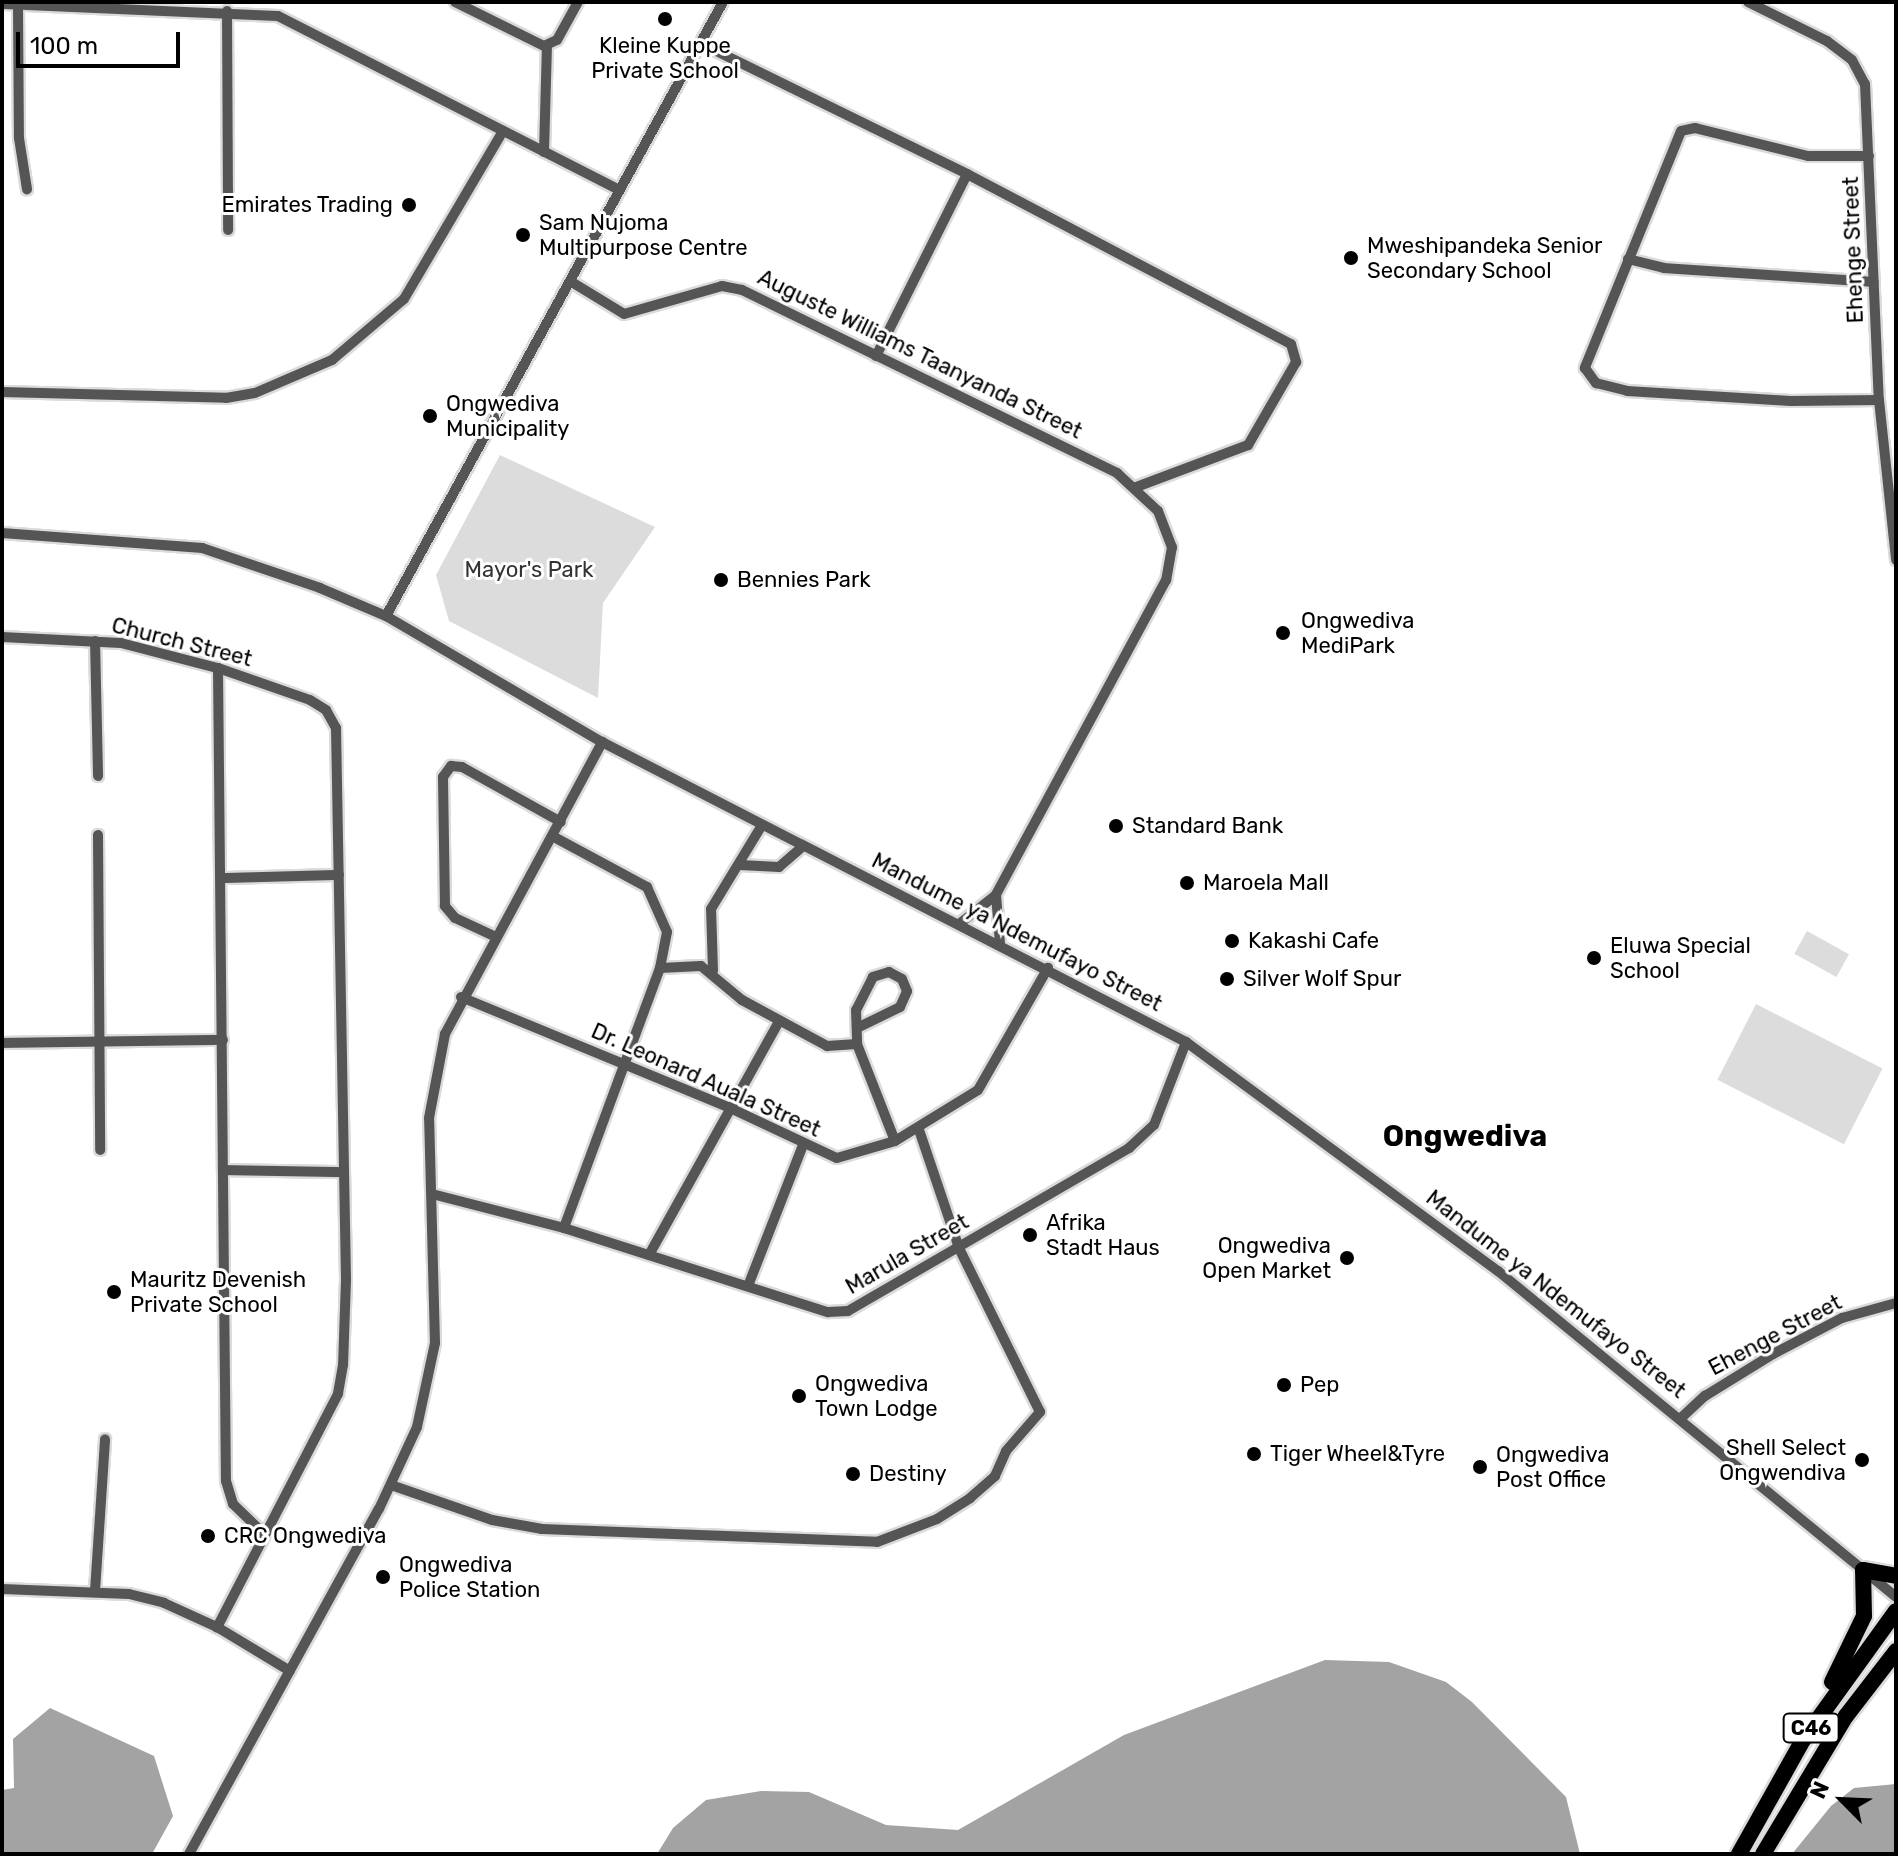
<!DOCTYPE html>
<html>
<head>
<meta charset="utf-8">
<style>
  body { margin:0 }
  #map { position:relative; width:1898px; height:1856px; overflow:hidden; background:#fff; font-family:Rubik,sans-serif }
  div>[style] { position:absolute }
  .green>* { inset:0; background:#dcdcdc; transform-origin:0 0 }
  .water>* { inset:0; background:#a3a3a3 }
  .roads { filter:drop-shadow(2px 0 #dbdbdb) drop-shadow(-2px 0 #dbdbdb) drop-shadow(0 2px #dbdbdb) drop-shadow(0 -2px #dbdbdb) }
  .street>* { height:10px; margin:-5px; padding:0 5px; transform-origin:5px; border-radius:5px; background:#555 }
  .primary>* { height:16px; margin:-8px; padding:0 8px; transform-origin:8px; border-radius:8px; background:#000 }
  .dots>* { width:22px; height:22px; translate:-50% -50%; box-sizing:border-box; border:4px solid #fff; border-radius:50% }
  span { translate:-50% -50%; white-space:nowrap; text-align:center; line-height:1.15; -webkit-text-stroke:6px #fff; paint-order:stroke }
  .shield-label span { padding:2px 6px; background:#fff; border:2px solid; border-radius:6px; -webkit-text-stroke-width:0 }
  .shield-label { font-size:20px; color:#000; font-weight:700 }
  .poi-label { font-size:22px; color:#000 }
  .right { translate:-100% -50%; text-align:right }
  .left { translate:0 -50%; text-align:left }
  .street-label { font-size:22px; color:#000 }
  .park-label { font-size:22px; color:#333 }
  .district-label { font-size:30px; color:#000; font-weight:700 }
  .frame { position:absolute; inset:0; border:4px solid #000; pointer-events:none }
  .north { position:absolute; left:1802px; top:1760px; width:80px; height:80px; -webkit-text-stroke:6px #fff; paint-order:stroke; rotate:294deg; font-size:22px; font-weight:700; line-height:32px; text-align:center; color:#000 }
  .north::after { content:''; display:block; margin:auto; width:28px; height:36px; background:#000; clip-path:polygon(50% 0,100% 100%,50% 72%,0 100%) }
  .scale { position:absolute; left:16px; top:32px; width:164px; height:36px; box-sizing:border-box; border:4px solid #000; border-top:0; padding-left:10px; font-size:24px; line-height:28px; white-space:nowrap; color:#000; -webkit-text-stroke:6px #fff; paint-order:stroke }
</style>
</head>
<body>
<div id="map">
  <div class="green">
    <div style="clip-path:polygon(500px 455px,655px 527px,603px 603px,598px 698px,449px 621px,436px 575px)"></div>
    <div style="left:1807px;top:931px;width:48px;height:26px;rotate:29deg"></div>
    <div style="left:1756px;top:1004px;width:142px;height:85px;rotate:27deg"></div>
  </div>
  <div class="water">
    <div style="clip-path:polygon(1325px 1660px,1389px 1662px,1446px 1682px,1472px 1702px,1566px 1797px,1580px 1854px,657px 1854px,673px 1828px,706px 1800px,761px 1791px,809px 1792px,886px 1825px,958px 1830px,1124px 1735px)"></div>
    <div style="clip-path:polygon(50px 1708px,154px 1756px,173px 1816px,152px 1854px,2px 1854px,2px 1790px,14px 1788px,13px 1739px)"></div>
    <div style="clip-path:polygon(1896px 1784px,1896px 1854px,1792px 1854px,1831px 1806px,1854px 1788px)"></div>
  </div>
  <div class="roads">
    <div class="street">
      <div style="left:455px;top:2px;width:99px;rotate:26.3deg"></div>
      <div style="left:544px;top:46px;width:14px;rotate:-25deg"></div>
      <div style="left:557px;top:40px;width:43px;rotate:-61.1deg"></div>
      <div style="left:1748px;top:2px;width:88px;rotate:26.3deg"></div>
      <div style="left:1827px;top:41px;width:31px;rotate:37deg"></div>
      <div style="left:1852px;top:60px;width:27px;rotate:62deg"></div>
      <div style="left:1865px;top:84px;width:316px;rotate:87.5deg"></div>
      <div style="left:1879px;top:400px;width:161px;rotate:83.9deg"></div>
      <div style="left:2px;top:4px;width:276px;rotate:2.5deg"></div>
      <div style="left:278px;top:16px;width:381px;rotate:27deg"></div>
      <div style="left:18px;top:5px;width:133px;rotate:89.6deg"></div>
      <div style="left:19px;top:138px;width:52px;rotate:81.1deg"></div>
      <div style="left:227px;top:11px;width:219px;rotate:89.7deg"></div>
      <div style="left:702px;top:44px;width:295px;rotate:26.1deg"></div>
      <div style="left:967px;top:174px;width:366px;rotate:27.7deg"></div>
      <div style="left:1291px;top:344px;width:19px;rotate:74deg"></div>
      <div style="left:1296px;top:362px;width:96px;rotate:120deg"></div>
      <div style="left:1248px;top:445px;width:120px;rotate:159.4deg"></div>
      <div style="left:544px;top:152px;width:107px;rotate:-88.4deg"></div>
      <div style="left:1869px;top:156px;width:61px;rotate:180deg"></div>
      <div style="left:1808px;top:156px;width:116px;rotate:-166.1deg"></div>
      <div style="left:1695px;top:128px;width:14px;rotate:168deg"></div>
      <div style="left:1681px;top:131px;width:256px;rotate:112.1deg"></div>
      <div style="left:1585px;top:368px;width:19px;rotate:54deg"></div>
      <div style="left:1596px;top:383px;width:32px;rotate:14deg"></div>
      <div style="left:1627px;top:391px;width:164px;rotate:3.5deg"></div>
      <div style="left:1791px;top:401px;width:88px;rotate:-0.7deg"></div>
      <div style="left:1628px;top:259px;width:37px;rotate:14deg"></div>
      <div style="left:1664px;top:268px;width:210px;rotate:3.8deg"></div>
      <div style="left:570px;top:281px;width:63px;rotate:31.4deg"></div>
      <div style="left:624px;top:314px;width:102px;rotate:-15.9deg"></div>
      <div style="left:722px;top:286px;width:20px;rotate:11deg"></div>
      <div style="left:742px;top:290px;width:417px;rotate:26deg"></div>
      <div style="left:1117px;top:473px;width:56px;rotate:42.8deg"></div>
      <div style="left:1158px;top:511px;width:39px;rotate:69deg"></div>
      <div style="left:1172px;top:547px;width:34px;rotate:100deg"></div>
      <div style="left:1166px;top:580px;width:358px;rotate:118.4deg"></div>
      <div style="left:996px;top:895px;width:47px;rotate:141.9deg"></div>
      <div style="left:876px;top:356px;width:203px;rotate:-63.4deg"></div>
      <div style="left:2px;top:392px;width:224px;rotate:1.5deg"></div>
      <div style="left:226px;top:398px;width:29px;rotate:-10deg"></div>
      <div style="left:255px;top:393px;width:84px;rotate:-23.2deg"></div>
      <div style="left:332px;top:360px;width:94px;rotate:-40.3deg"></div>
      <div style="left:404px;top:299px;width:195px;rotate:-59.5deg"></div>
      <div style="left:2px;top:533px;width:201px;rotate:4.3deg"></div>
      <div style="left:202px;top:548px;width:125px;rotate:18.7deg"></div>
      <div style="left:320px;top:588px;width:72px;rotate:23deg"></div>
      <div style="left:386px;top:616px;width:250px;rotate:30.3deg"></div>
      <div style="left:602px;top:742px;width:657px;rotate:27.19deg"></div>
      <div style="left:1186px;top:1042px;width:387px;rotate:36.3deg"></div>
      <div style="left:1498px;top:1271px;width:514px;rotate:39.32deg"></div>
      <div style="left:386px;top:616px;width:700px;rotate:-61.24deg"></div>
      <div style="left:2px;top:637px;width:119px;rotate:2.9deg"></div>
      <div style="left:121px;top:643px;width:100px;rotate:14.5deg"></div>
      <div style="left:218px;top:668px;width:97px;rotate:19.2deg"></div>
      <div style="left:310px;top:700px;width:19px;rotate:32deg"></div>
      <div style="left:326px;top:710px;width:21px;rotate:61deg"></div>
      <div style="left:336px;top:728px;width:552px;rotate:88.96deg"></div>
      <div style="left:346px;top:1280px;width:85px;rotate:92deg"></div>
      <div style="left:343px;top:1365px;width:29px;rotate:100deg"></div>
      <div style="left:338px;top:1394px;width:263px;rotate:117.4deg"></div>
      <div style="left:95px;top:641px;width:135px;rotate:88.7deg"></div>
      <div style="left:218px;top:668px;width:813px;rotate:89.44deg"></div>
      <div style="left:226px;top:1481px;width:24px;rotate:73deg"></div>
      <div style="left:233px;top:1504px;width:42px;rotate:44deg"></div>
      <div style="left:98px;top:835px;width:315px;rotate:89.6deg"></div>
      <div style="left:554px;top:837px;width:106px;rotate:28.3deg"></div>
      <div style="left:647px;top:887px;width:49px;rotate:66deg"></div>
      <div style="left:667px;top:932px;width:37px;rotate:101deg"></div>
      <div style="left:660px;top:968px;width:277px;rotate:110.3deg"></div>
      <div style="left:740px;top:865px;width:39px;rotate:3deg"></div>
      <div style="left:779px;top:867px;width:32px;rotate:-41deg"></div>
      <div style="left:222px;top:878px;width:117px;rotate:-1.5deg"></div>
      <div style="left:996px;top:895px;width:49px;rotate:85.3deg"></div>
      <div style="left:496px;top:937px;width:45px;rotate:-155.1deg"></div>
      <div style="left:455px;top:918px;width:16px;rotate:-130deg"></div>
      <div style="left:445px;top:906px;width:129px;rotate:-90.9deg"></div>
      <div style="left:443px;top:777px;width:14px;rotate:-54deg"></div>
      <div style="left:451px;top:766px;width:11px;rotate:5deg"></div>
      <div style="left:462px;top:767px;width:113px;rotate:29.1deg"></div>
      <div style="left:660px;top:968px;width:41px;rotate:-2.8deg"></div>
      <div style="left:701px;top:966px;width:53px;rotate:39.7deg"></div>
      <div style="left:742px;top:1000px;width:97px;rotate:28.4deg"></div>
      <div style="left:827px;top:1046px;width:30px;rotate:-4deg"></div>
      <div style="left:713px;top:971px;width:62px;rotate:-91.8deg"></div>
      <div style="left:711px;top:909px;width:98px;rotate:-58.7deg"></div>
      <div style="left:461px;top:997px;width:289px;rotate:22.4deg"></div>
      <div style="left:728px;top:1107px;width:120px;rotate:25.1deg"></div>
      <div style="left:837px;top:1158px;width:60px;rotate:-16.3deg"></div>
      <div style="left:895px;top:1141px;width:97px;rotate:-31.6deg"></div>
      <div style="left:978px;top:1090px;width:141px;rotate:-60.2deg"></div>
      <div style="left:857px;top:1028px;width:48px;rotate:-26deg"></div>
      <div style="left:900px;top:1007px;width:17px;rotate:-66deg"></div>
      <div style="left:907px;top:991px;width:13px;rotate:-113deg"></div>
      <div style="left:902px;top:979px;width:15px;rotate:-152deg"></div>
      <div style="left:889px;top:972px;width:17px;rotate:163deg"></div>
      <div style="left:873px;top:977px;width:37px;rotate:117deg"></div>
      <div style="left:856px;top:1010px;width:34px;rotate:88deg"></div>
      <div style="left:857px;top:1044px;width:104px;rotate:68.6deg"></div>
      <div style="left:2px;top:1043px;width:221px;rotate:-0.8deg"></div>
      <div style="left:225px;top:1170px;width:118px;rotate:1deg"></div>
      <div style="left:432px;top:1194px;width:136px;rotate:14.4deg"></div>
      <div style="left:564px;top:1228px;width:277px;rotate:17.7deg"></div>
      <div style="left:828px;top:1312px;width:20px;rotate:-3deg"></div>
      <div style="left:848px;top:1311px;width:325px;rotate:-30.1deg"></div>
      <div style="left:1129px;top:1148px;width:34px;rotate:-43deg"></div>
      <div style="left:1154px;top:1125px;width:89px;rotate:-68.9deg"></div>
      <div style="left:649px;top:1255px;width:268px;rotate:-60.9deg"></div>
      <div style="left:748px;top:1286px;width:151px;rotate:-68.7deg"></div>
      <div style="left:1681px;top:1418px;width:33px;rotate:-43deg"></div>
      <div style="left:1705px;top:1396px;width:80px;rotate:-31.7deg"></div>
      <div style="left:1773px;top:1354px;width:78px;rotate:-27.6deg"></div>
      <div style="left:1842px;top:1318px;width:56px;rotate:-15.5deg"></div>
      <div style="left:391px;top:1485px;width:107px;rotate:19.1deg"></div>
      <div style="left:492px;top:1520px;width:51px;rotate:10.2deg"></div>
      <div style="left:542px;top:1529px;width:335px;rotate:2.2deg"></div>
      <div style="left:877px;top:1542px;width:64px;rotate:-21deg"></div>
      <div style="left:937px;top:1519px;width:39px;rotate:-32deg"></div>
      <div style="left:970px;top:1498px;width:33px;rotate:-41deg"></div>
      <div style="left:995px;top:1476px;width:27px;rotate:-66deg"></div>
      <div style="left:1006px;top:1451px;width:52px;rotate:-48.9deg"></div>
      <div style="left:1040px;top:1412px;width:183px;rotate:-116.3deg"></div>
      <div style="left:959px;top:1248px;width:125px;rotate:-108.7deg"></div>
      <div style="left:2px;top:1589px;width:127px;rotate:2.3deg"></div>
      <div style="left:129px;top:1594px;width:36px;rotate:14deg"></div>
      <div style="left:164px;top:1603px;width:58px;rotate:24.4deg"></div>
      <div style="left:217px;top:1627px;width:85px;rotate:31.1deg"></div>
      <div style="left:95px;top:1591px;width:152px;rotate:-86.2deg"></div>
      <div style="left:189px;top:1854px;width:394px;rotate:-61.2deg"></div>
      <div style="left:379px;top:1509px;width:90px;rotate:-65.1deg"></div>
      <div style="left:417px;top:1427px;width:86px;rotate:-77.9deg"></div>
      <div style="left:435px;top:1343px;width:225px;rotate:-91.5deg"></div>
      <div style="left:429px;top:1118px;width:86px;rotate:-79.2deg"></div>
      <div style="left:445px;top:1034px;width:332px;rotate:-61.7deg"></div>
    </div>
    <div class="primary">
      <div style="left:1832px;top:1682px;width:73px;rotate:-64.1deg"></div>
      <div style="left:1864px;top:1616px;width:46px;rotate:-91.2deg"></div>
      <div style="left:1863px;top:1570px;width:34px;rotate:10deg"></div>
      <div style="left:1739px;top:1854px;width:131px;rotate:-60.7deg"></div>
      <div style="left:1803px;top:1740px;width:159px;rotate:-54.2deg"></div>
      <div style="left:1763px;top:1854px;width:161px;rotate:-59deg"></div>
      <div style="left:1846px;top:1716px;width:82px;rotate:-52.4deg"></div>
    </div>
  </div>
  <div class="dots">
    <div style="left:665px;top:19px;background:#000"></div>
    <div style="left:409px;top:205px;background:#000"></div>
    <div style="left:523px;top:235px;background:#000"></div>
    <div style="left:1351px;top:258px;background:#000"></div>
    <div style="left:430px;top:416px;background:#000"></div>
    <div style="left:721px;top:580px;background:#000"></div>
    <div style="left:1283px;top:633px;background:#000"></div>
    <div style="left:1116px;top:826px;background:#000"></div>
    <div style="left:1187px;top:883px;background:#000"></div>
    <div style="left:1232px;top:941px;background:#000"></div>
    <div style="left:1594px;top:958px;background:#000"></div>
    <div style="left:1227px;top:979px;background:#000"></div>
    <div style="left:1030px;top:1235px;background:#000"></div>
    <div style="left:1347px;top:1258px;background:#000"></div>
    <div style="left:114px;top:1292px;background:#000"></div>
    <div style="left:1284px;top:1385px;background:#000"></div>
    <div style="left:799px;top:1396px;background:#000"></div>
    <div style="left:1254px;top:1454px;background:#000"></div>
    <div style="left:1862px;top:1460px;background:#000"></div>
    <div style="left:1480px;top:1467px;background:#000"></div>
    <div style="left:853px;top:1474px;background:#000"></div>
    <div style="left:208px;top:1536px;background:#000"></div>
    <div style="left:383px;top:1577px;background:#000"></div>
  </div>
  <div class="shield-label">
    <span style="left:1811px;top:1728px">C46</span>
  </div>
  <div class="poi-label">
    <span style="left:665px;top:58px">Kleine Kuppe<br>Private School</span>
    <span class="right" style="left:393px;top:205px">Emirates Trading</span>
    <span class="left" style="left:539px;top:235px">Sam Nujoma<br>Multipurpose Centre</span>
    <span class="left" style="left:1367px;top:258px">Mweshipandeka Senior<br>Secondary School</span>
    <span class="left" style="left:446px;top:416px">Ongwediva<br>Municipality</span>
    <span class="left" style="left:737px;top:580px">Bennies Park</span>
    <span class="left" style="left:1301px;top:633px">Ongwediva<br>MediPark</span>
    <span class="left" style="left:1132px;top:826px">Standard Bank</span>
    <span class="left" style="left:1203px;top:883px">Maroela Mall</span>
    <span class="left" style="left:1248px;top:941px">Kakashi Cafe</span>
    <span class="left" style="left:1610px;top:958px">Eluwa Special<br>School</span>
    <span class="left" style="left:1243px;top:979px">Silver Wolf Spur</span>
    <span class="left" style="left:1046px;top:1235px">Afrika<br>Stadt Haus</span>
    <span class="right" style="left:1331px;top:1258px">Ongwediva<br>Open Market</span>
    <span class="left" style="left:130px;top:1292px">Mauritz Devenish<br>Private School</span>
    <span class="left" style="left:815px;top:1396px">Ongwediva<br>Town Lodge</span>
    <span class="left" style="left:1300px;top:1385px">Pep</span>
    <span class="right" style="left:1846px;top:1460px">Shell Select<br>Ongwendiva</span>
    <span class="left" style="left:1270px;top:1454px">Tiger Wheel&amp;Tyre</span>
    <span class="left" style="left:1496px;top:1467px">Ongwediva<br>Post Office</span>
    <span class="left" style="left:869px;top:1474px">Destiny</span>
    <span class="left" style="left:224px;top:1536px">CRC Ongwediva</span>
    <span class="left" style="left:399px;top:1577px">Ongwediva<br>Police Station</span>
  </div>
  <div class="street-label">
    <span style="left:1853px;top:250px;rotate:-92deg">Ehenge Street</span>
    <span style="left:920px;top:354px;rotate:26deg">Auguste Williams Taanyanda Street</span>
    <span style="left:182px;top:642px;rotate:14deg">Church Street</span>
    <span style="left:1017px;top:932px;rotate:27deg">Mandume ya Ndemufayo Street</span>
    <span style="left:706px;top:1080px;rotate:24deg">Dr. Leonard Auala Street</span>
    <span style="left:907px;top:1254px;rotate:-30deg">Marula Street</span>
    <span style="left:1556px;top:1294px;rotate:38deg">Mandume ya Ndemufayo Street</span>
    <span style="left:1775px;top:1335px;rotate:-28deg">Ehenge Street</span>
  </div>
  <div class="park-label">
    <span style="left:529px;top:570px">Mayor's Park</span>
  </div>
  <div class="district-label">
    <span style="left:1465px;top:1136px">Ongwediva</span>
  </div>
  <div class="frame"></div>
  <div class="north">N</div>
  <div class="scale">100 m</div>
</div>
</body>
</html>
